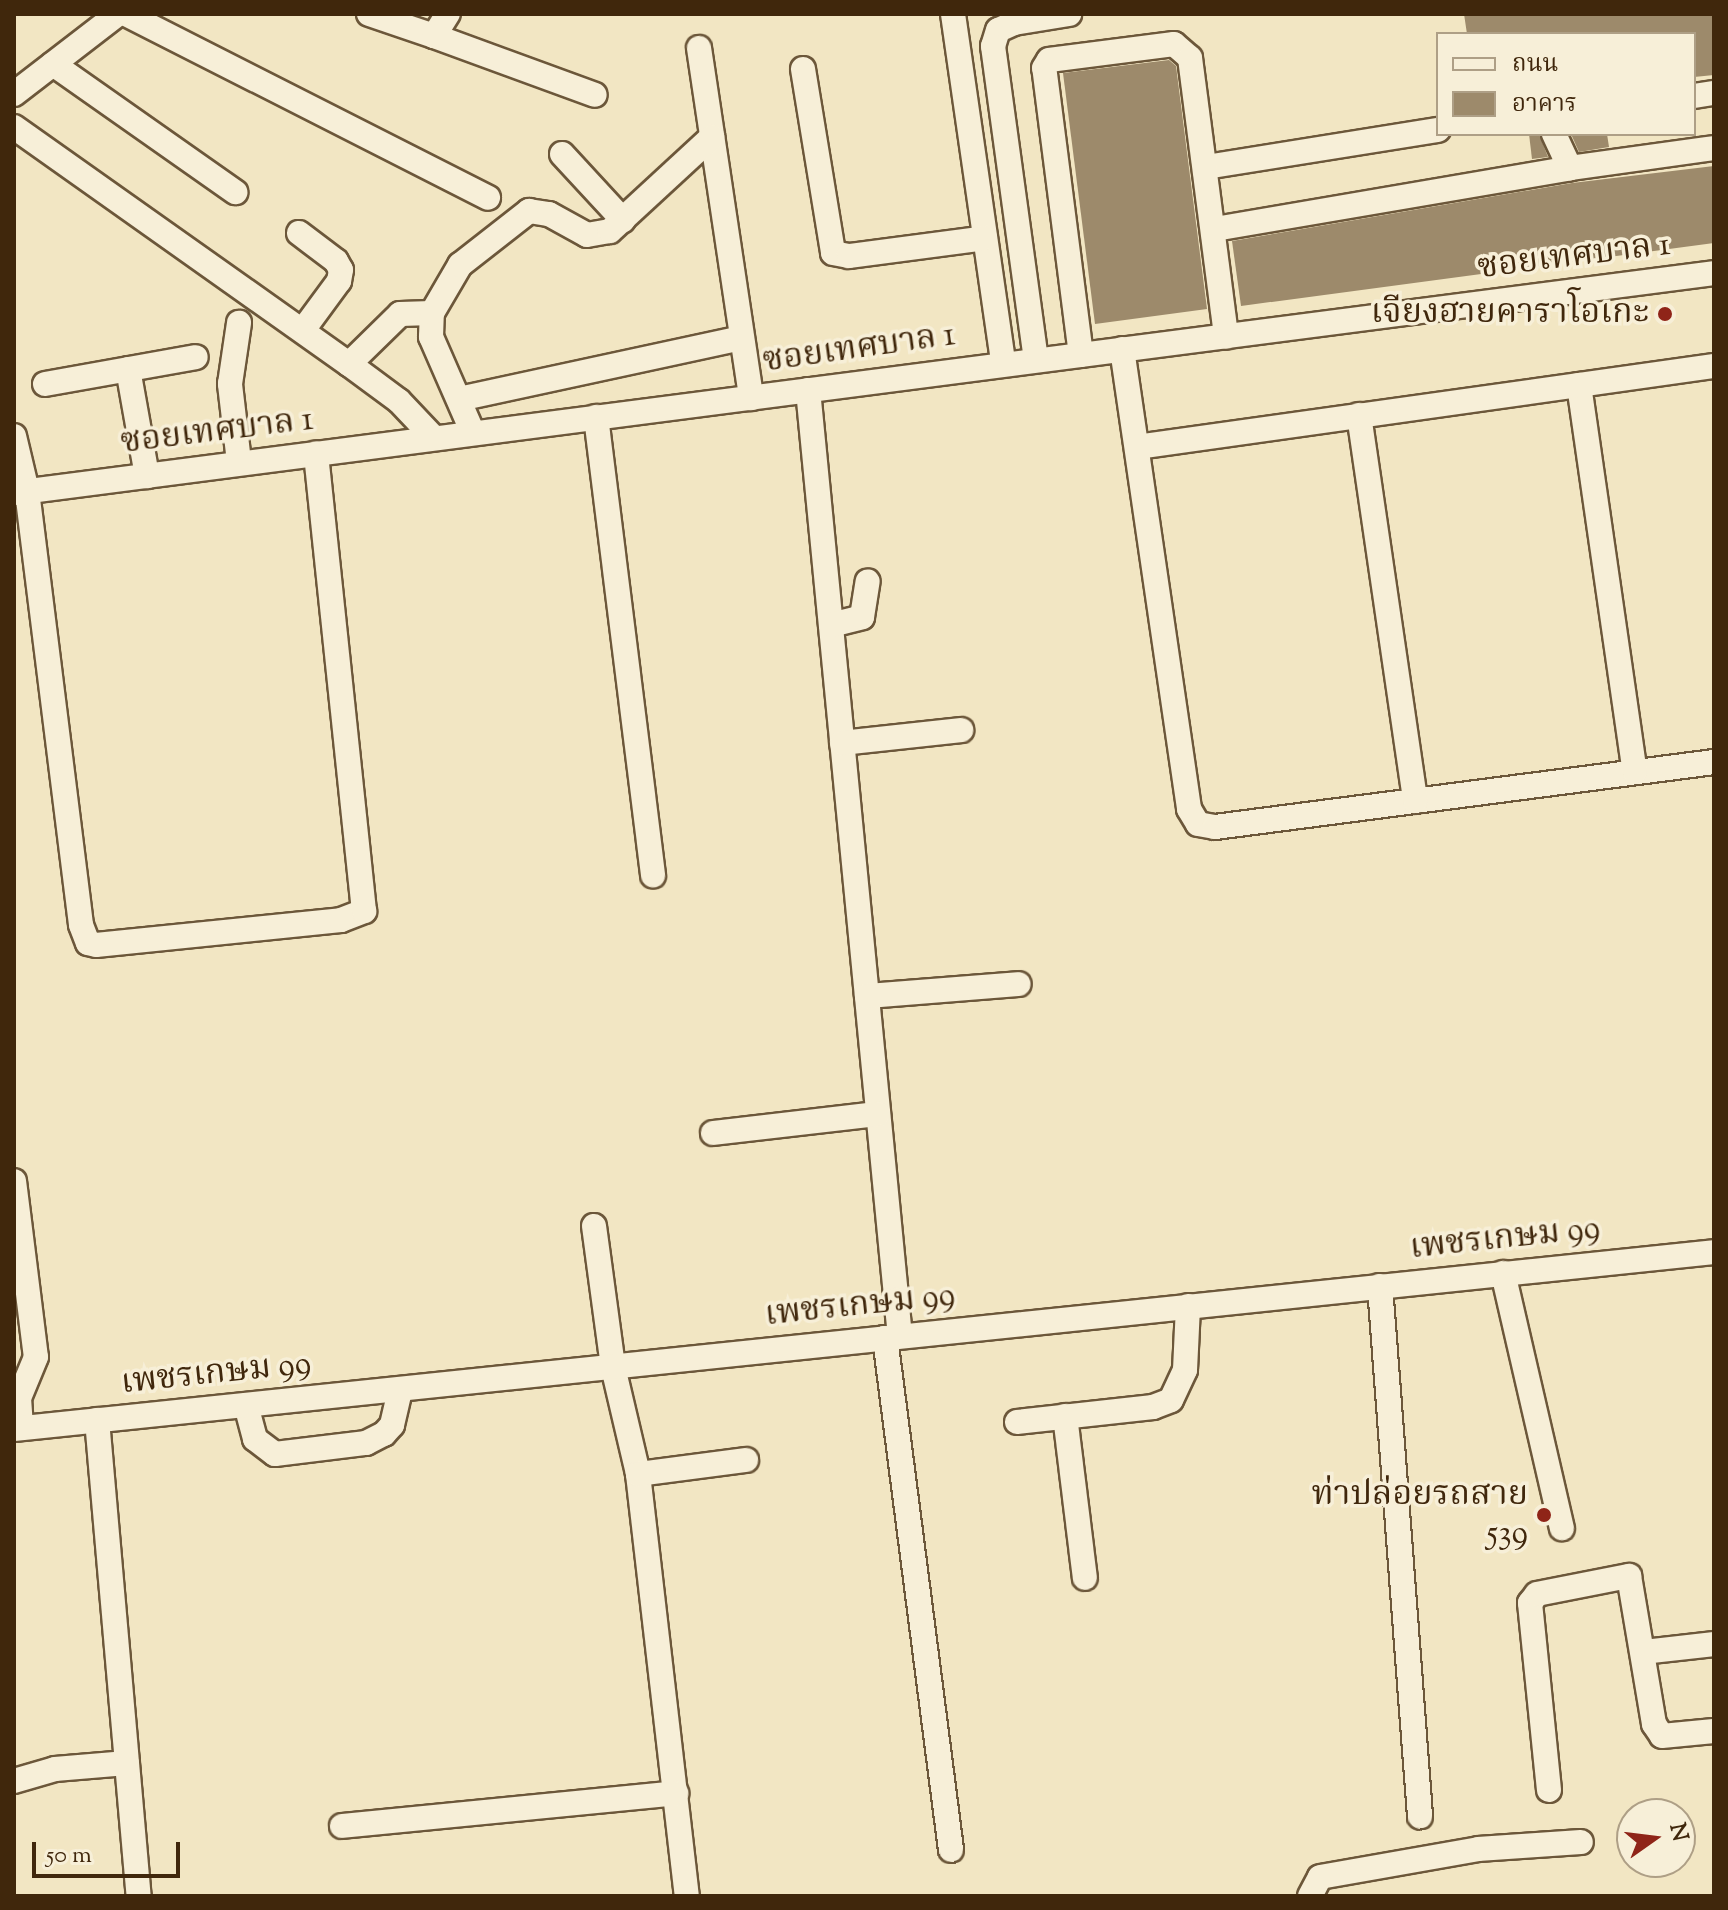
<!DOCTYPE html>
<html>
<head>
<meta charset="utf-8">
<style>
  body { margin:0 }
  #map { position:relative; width:1728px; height:1910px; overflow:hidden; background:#f2e6c3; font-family:"Sorts Mill Goudy","Noto Serif Thai",serif }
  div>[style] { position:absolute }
  .building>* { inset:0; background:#9d8a6b }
  .roads { filter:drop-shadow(2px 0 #6c573a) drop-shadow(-2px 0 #6c573a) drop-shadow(0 2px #6c573a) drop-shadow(0 -2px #6c573a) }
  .minor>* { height:24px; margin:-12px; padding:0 12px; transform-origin:12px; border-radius:12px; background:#f7efd8 }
  .dots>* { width:22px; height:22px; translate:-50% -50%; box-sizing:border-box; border:4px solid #f7efd8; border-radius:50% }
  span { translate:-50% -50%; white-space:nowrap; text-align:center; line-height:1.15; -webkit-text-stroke:7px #f7efd8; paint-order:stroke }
  .street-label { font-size:34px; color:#40270c }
  .poi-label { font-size:34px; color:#40270c }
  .right { translate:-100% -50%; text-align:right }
  .frame { position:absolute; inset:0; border:16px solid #40270c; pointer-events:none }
  .legend { position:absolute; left:1436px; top:32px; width:260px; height:104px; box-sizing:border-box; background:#f7efd8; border:2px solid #ae9f86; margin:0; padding:10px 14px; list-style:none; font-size:24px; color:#40270c }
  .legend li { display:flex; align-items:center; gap:16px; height:40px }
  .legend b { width:40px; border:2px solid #ae9f86 }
  .north { position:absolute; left:1616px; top:1798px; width:80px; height:80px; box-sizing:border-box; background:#f7efd8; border:2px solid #ae9f86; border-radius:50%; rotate:76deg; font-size:22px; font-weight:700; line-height:32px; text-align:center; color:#40270c }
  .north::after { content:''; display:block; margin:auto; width:28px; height:36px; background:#8f2418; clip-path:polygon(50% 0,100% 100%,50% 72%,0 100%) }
  .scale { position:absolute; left:32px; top:1842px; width:148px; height:36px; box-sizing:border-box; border:4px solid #40270c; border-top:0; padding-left:10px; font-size:24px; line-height:28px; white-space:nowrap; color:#40270c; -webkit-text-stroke:6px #f7efd8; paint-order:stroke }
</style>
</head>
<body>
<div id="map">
  <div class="building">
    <div style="clip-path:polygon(1464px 14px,1714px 14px,1714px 75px,1694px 77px,1694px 34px,1467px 34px)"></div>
    <div style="clip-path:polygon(1169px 60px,1176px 66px,1207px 309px,1095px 324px,1063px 73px)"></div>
    <div style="clip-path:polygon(1529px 134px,1539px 134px,1548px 157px,1532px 159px)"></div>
    <div style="clip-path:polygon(1571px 134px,1607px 134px,1609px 147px,1579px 152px)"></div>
    <div style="clip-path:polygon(1714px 166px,1714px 243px,1241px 306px,1232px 241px,1572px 183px)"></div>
  </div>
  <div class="roads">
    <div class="minor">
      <div style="left:126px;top:14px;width:406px;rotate:26.9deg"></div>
      <div style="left:369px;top:14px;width:69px;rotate:18.7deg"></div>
      <div style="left:434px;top:36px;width:26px;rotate:-58deg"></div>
      <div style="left:953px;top:14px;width:353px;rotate:81.8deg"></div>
      <div style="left:1012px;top:14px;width:9px;rotate:77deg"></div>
      <div style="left:1014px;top:23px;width:56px;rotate:-9.3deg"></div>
      <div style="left:1014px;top:23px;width:17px;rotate:156deg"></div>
      <div style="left:998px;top:30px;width:17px;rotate:107deg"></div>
      <div style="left:993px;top:46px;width:316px;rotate:82.2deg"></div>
      <div style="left:434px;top:36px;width:171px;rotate:20.1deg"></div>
      <div style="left:699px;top:48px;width:354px;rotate:81.5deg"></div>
      <div style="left:53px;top:64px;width:223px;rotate:35.1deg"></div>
      <div style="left:803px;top:69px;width:186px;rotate:80.7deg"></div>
      <div style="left:833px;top:253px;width:16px;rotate:11deg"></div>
      <div style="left:849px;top:256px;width:137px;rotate:-7.5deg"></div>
      <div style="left:14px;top:94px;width:131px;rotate:-37.6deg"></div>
      <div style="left:1694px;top:96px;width:20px;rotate:-9deg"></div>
      <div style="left:14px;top:127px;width:410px;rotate:35.3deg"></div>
      <div style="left:349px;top:364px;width:62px;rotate:36.5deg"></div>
      <div style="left:399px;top:401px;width:51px;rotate:46.6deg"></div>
      <div style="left:1554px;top:134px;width:38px;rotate:65deg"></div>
      <div style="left:1570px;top:168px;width:145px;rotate:-7.9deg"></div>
      <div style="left:562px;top:154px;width:90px;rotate:47.3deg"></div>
      <div style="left:1206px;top:167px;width:235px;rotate:-9.1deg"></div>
      <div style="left:1215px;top:229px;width:360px;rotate:-9.7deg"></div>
      <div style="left:299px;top:233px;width:46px;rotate:37.1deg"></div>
      <div style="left:336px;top:261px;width:10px;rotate:61deg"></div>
      <div style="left:341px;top:270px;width:11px;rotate:100deg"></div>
      <div style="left:339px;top:281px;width:61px;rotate:126.3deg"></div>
      <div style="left:1122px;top:349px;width:465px;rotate:81.7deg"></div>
      <div style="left:1189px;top:809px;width:17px;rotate:59deg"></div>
      <div style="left:1198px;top:824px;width:17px;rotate:10deg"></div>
      <div style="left:1215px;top:827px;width:503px;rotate:-7.42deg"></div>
      <div style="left:1081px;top:355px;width:289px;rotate:-97.3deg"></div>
      <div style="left:1044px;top:68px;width:9px;rotate:-58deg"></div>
      <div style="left:1049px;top:60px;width:126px;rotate:-7.3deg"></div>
      <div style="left:1174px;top:44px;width:21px;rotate:41deg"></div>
      <div style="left:1190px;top:58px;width:281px;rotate:82.6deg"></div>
      <div style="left:349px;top:364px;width:71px;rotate:-44.4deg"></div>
      <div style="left:400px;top:314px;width:32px;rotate:-2deg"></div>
      <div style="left:128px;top:369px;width:109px;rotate:79.9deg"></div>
      <div style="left:45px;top:384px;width:153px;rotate:-10.1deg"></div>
      <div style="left:1579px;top:385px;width:391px;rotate:81.8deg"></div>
      <div style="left:808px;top:390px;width:950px;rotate:84.45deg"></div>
      <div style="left:459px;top:399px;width:289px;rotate:-12.2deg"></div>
      <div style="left:1359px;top:415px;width:390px;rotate:81.7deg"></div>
      <div style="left:596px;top:417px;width:462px;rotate:82.9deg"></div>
      <div style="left:473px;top:433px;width:105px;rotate:-113.6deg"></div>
      <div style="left:431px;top:337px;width:24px;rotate:-88deg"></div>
      <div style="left:432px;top:313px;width:56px;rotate:-59.7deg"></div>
      <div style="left:460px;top:265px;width:88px;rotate:-38deg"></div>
      <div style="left:529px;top:211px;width:20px;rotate:9deg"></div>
      <div style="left:549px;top:214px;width:43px;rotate:28.9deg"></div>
      <div style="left:587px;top:235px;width:23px;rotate:-10deg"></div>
      <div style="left:610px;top:231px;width:139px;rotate:-42.7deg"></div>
      <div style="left:14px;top:436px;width:57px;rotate:76.7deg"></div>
      <div style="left:27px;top:491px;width:437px;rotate:82.9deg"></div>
      <div style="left:81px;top:925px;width:19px;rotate:69deg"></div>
      <div style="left:88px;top:943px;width:8px;rotate:14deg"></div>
      <div style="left:96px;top:945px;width:246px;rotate:-5.8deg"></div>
      <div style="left:341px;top:920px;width:25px;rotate:-21deg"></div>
      <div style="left:364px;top:911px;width:460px;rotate:-96deg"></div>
      <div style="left:1137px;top:447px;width:583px;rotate:-7.99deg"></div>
      <div style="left:239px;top:462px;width:79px;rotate:-96.6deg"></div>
      <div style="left:230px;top:384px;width:62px;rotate:-81.6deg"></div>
      <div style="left:14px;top:493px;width:1714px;rotate:-7.37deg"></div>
      <div style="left:831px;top:625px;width:32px;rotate:-14deg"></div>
      <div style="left:862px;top:617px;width:36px;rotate:-81deg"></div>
      <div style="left:842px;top:743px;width:120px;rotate:-6.2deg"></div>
      <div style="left:867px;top:996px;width:152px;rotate:-4.5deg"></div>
      <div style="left:713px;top:1133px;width:166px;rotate:-6.6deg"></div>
      <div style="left:14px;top:1181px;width:177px;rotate:82.9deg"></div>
      <div style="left:36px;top:1357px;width:44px;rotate:112.5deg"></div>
      <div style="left:19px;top:1398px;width:30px;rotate:86deg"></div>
      <div style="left:594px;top:1226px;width:142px;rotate:82.3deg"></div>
      <div style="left:613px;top:1367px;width:110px;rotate:76.8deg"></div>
      <div style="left:638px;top:1474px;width:425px;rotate:83.4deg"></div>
      <div style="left:1503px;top:1273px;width:262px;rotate:77deg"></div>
      <div style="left:1380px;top:1286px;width:532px;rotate:85.68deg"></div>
      <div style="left:885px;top:1338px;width:516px;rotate:82.65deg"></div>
      <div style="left:246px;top:1405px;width:35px;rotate:75deg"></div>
      <div style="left:255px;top:1439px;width:25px;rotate:37deg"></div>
      <div style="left:275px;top:1454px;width:92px;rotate:-6.9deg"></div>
      <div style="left:366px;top:1443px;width:20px;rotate:-27deg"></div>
      <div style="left:384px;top:1434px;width:12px;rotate:-48deg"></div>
      <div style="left:392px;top:1425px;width:37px;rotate:-77deg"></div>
      <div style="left:1065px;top:1416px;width:163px;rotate:83deg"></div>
      <div style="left:97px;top:1420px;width:478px;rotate:85deg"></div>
      <div style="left:1017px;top:1422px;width:137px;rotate:-6.3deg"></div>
      <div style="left:1153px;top:1407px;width:19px;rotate:-21deg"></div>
      <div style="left:1171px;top:1400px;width:33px;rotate:-65deg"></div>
      <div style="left:1185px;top:1370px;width:64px;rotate:-87.3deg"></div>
      <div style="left:14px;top:1429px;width:1709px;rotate:-5.94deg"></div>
      <div style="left:638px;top:1474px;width:109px;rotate:-7.4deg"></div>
      <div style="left:1643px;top:1652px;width:71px;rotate:-6.4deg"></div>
      <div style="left:14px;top:1781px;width:43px;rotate:-16.3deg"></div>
      <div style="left:55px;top:1769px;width:72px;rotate:-4.8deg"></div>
      <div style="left:1549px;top:1790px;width:188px;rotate:-95.8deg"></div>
      <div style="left:1530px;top:1603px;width:11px;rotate:-52deg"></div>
      <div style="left:1537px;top:1594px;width:94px;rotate:-11.1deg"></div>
      <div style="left:1629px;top:1576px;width:150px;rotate:80.4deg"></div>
      <div style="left:1654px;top:1724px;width:14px;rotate:56deg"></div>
      <div style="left:1662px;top:1736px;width:52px;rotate:-5.5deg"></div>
      <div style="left:342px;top:1826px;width:336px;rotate:-5.6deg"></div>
      <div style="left:1310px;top:1896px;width:21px;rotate:-62deg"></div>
      <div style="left:1320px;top:1877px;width:160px;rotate:-10deg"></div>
      <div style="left:1478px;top:1849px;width:103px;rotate:-3.9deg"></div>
    </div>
  </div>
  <div class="dots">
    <div style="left:1665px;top:314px;background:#8f2418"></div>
    <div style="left:1544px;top:1515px;background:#8f2418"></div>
  </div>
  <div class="street-label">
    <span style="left:1574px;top:257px;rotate:-7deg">ซอยเทศบาล 1</span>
    <span style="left:859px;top:349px;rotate:-8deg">ซอยเทศบาล 1</span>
    <span style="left:217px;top:432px;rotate:-7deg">ซอยเทศบาล 1</span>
    <span style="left:1505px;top:1239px;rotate:-6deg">เพชรเกษม 99</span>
    <span style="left:860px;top:1306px;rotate:-6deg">เพชรเกษม 99</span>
    <span style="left:216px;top:1374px;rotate:-6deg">เพชรเกษม 99</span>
  </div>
  <div class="poi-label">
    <span class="right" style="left:1649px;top:314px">เจียงฮายคาราโอเกะ</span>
    <span class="right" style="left:1528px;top:1515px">ท่าปล่อยรถสาย<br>539</span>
  </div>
  <div class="frame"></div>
  <ul class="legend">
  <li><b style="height:10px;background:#f7efd8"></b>ถนน</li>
  <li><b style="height:22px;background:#9d8a6b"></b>อาคาร</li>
  </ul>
  <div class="north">N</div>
  <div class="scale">50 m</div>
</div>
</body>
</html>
